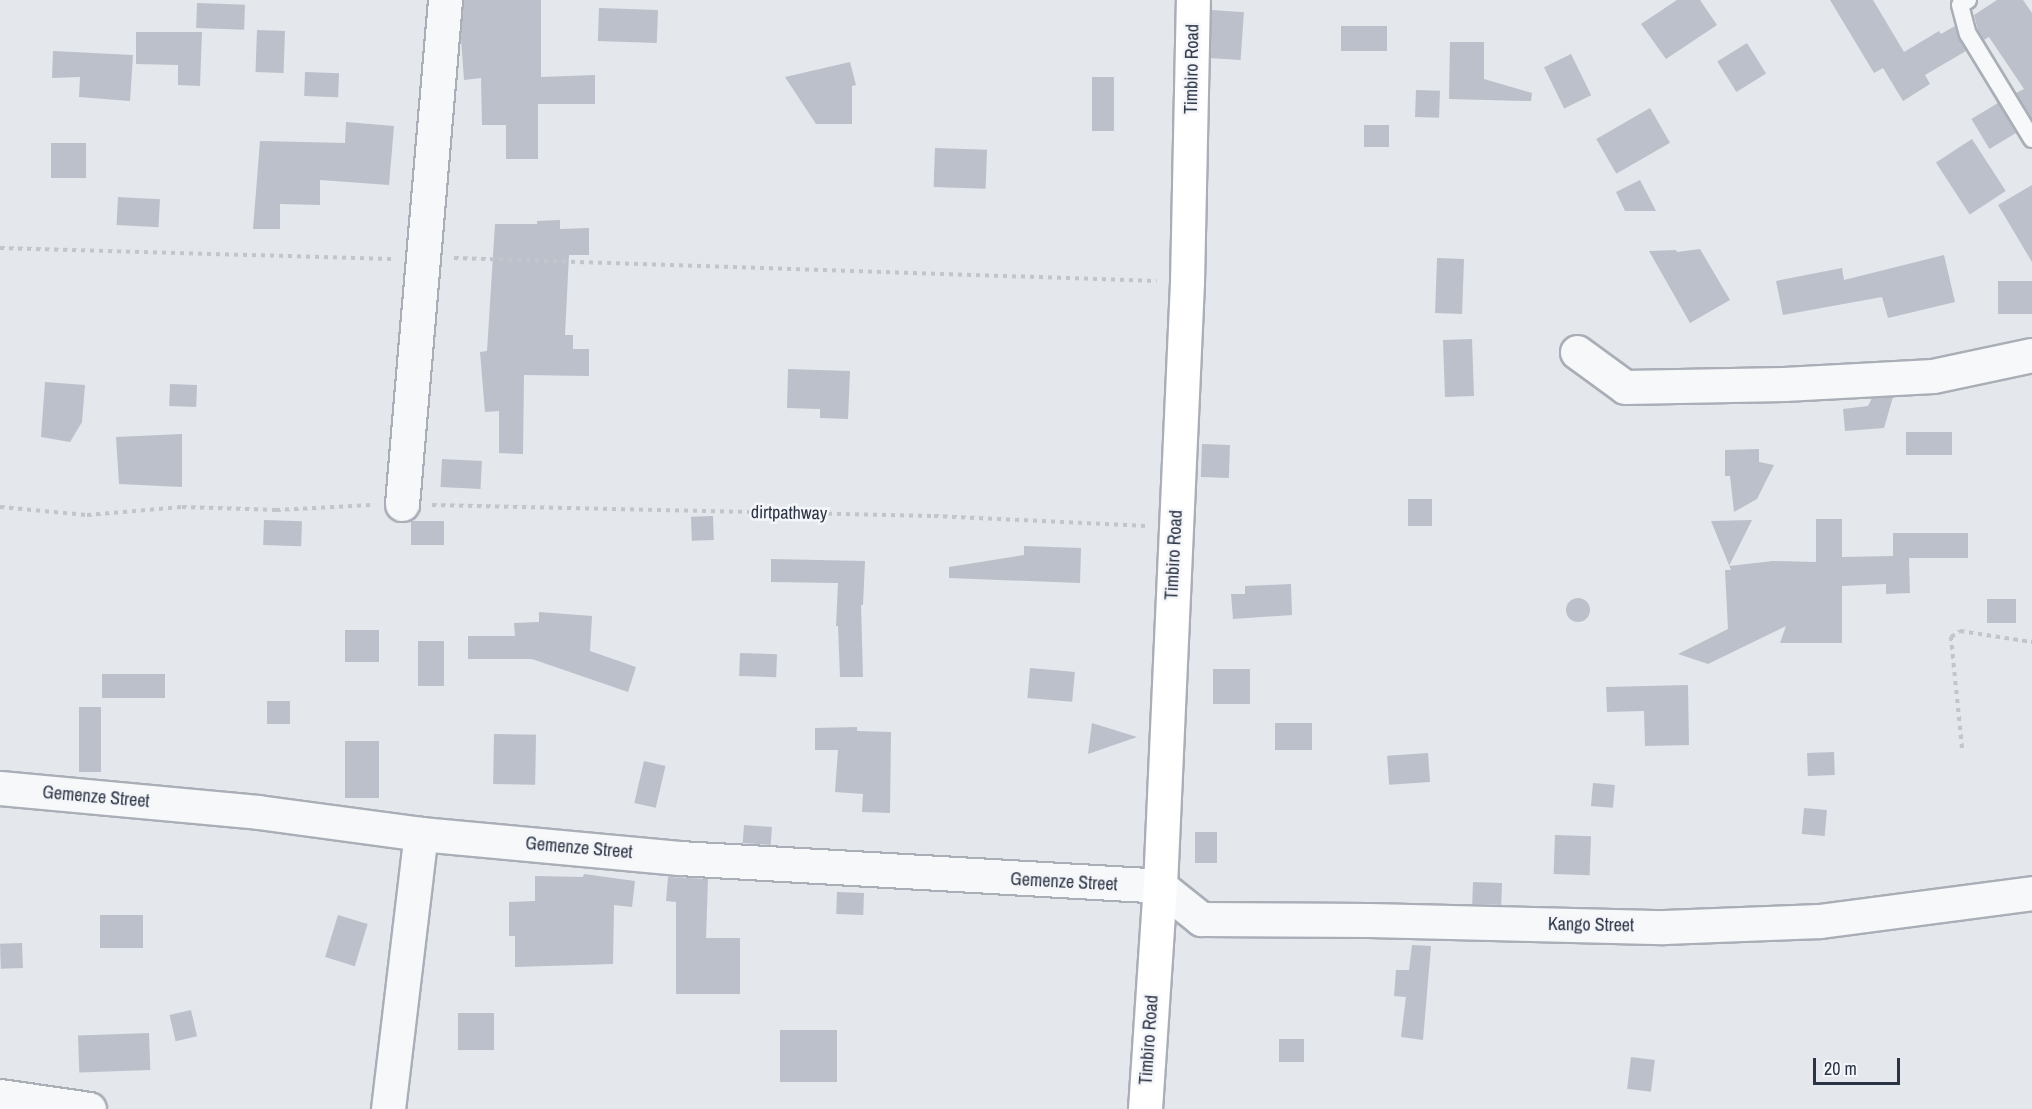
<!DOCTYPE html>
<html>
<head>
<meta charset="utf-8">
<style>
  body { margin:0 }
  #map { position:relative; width:2032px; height:1109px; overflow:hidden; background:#e4e7ec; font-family:"Archivo Narrow",sans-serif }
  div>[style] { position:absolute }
  .building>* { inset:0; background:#bbc0ca; transform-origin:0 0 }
  .round { border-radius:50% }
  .path>* { height:4px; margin-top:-2px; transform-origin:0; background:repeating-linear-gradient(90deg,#c2c5cb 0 4.5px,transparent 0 9px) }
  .roads { filter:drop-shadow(2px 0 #a9aeb7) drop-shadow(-2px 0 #a9aeb7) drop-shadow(0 2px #a9aeb7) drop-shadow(0 -2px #a9aeb7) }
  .lane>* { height:16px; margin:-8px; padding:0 8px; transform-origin:8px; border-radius:8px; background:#f7f8fa }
  .street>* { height:33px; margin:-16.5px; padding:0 16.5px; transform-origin:16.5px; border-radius:16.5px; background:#f7f8fa }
  .secondary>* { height:33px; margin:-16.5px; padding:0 16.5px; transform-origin:16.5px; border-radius:16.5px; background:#fff }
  span { translate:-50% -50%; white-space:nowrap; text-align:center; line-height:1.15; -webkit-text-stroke:5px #f4f6f9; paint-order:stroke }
  .street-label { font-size:18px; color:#2b3445 }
  .scale { position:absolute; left:1813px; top:1058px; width:87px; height:27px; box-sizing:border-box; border:3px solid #2b3445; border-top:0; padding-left:8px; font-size:18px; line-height:21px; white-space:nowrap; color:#2b3445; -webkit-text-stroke:4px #f4f6f9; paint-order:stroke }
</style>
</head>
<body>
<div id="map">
  <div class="building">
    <div style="clip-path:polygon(463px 0,541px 0,541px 77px,595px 75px,595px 104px,538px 104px,538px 159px,506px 159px,506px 125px,482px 125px,481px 78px,464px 80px,461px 38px)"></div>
    <div style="clip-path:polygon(1677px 0,1700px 0,1717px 25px,1666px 59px,1641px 24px)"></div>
    <div style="clip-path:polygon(1830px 0,1873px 0,1904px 52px,1939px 31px,1941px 34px,1955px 26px,1966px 51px,1925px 75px,1930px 84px,1903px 101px,1883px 68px,1874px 73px)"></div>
    <div style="clip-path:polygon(1997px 0,2023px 0,2032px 13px,2032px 119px,2016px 93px,2024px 89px,1989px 37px,1984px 40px,1978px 30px,1974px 15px)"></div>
    <div style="left:197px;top:3px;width:48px;height:25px;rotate:2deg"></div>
    <div style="left:599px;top:8px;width:59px;height:33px;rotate:2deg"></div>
    <div style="left:1212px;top:10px;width:32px;height:48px;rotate:4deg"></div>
    <div style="left:1341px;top:26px;width:46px;height:25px"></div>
    <div style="left:257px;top:30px;width:28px;height:42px;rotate:2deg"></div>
    <div style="clip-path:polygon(136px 32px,202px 32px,200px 86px,178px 85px,178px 65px,136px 64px)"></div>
    <div style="clip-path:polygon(1450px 42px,1484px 42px,1484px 79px,1532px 93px,1531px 101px,1449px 99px)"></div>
    <div style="left:1747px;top:43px;width:36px;height:35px;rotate:58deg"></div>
    <div style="clip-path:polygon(53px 51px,133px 55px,130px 101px,79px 97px,80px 77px,52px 78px)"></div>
    <div style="left:1571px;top:54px;width:46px;height:30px;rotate:64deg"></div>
    <div style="clip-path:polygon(850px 62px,856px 85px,852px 86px,852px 124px,816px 124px,785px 77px)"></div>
    <div style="left:305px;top:72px;width:34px;height:24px;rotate:2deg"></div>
    <div style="left:1092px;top:77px;width:22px;height:54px"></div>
    <div style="left:1416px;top:90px;width:24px;height:27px;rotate:2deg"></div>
    <div style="left:1998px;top:103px;width:35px;height:31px;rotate:59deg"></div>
    <div style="left:1650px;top:108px;width:40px;height:62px;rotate:60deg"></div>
    <div style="clip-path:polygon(346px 122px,394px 126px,389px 185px,320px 180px,320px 205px,280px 204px,280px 229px,253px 229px,260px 141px,345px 143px)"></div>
    <div style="left:1364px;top:125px;width:25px;height:22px"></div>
    <div style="left:1972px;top:139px;width:62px;height:43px;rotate:57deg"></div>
    <div style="left:51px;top:143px;width:35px;height:35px"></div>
    <div style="left:935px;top:148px;width:52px;height:39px;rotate:2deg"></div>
    <div style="clip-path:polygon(1640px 180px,1656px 211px,1625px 211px,1616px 192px)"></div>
    <div style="clip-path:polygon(2032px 185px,2032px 262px,1998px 205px)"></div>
    <div style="left:118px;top:197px;width:42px;height:28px;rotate:3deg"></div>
    <div style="clip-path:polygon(560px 220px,560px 229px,589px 228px,589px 255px,569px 255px,565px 335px,573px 335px,573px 349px,589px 349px,589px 376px,524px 375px,523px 454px,499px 453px,499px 411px,485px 412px,480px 352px,487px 351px,495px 224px,537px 224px,537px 221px)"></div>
    <div style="clip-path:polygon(1700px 249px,1730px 300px,1690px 323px,1649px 251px,1676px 250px,1677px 252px)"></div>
    <div style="clip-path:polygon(1944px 255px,1955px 302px,1888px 318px,1882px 297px,1783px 315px,1776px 281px,1842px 268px,1844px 280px)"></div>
    <div style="left:1437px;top:258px;width:27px;height:55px;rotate:2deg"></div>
    <div style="left:2032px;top:281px;width:33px;height:34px;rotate:90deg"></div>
    <div style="left:1472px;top:339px;width:57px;height:29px;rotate:88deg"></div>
    <div style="clip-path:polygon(788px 369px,850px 371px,848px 419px,820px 418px,820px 409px,787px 408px)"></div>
    <div style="clip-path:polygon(45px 382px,85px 385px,82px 422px,70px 442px,41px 437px)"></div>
    <div style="left:170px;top:384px;width:27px;height:22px;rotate:2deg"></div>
    <div style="clip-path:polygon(1893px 397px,1884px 428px,1845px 431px,1843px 409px,1868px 406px,1872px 398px)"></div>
    <div style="left:1952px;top:432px;width:23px;height:46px;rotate:90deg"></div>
    <div style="clip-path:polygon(182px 434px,182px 487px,119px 484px,116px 437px)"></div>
    <div style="left:1202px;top:444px;width:28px;height:33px;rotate:2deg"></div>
    <div style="clip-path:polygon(1759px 449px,1759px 462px,1774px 465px,1757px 499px,1734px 512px,1730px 476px,1725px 476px,1725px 450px)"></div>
    <div style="left:442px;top:459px;width:40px;height:28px;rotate:3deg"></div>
    <div style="left:1408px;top:499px;width:24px;height:27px"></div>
    <div style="left:713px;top:516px;width:24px;height:22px;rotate:88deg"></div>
    <div style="clip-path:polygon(1816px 519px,1842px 519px,1842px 557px,1893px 556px,1893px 533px,1968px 533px,1968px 558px,1909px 558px,1910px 593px,1886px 594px,1886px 584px,1842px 586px,1842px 643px,1780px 643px,1786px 626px,1708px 664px,1678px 654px,1728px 629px,1725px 570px,1731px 570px,1711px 521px,1752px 520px,1729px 566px,1773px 561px,1816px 562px)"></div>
    <div style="left:264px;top:520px;width:38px;height:25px;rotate:2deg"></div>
    <div style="left:444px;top:521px;width:24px;height:33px;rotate:90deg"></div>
    <div style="clip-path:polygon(1024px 546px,1081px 548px,1080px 583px,949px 578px,949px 567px,1024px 555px)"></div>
    <div style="clip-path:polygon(771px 559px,865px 561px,863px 605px,861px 605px,863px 677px,840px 677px,838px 626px,836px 626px,838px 583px,771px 582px)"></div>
    <div style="clip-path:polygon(1291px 584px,1292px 615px,1233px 619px,1231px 594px,1245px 594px,1245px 586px)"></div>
    <div class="round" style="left:1566px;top:598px;width:24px;height:24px"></div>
    <div style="left:1987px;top:599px;width:29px;height:24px"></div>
    <div style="clip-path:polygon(539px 612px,592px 616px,590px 651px,636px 667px,628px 692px,532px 659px,468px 659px,468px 636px,515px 636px,514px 623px,539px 622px)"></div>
    <div style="left:379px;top:630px;width:32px;height:34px;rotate:90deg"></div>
    <div style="left:418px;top:641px;width:26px;height:45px"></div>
    <div style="left:740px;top:653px;width:37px;height:23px;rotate:2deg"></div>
    <div style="left:1030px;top:668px;width:45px;height:30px;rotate:5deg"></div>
    <div style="left:1213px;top:669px;width:37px;height:35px"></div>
    <div style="left:102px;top:674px;width:63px;height:24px"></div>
    <div style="clip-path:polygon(1688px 685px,1689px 745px,1645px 746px,1644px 711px,1607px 712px,1606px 687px)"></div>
    <div style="left:267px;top:701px;width:23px;height:23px"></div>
    <div style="left:79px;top:707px;width:22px;height:65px"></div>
    <div style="clip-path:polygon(1092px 723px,1137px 737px,1088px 754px)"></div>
    <div style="left:1275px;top:723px;width:37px;height:27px"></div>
    <div style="clip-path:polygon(857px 727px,857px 731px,891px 732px,890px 813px,862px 812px,863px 794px,835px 792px,838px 750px,815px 750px,815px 728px)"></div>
    <div style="left:494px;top:734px;width:42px;height:50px;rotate:1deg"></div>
    <div style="left:345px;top:741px;width:34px;height:57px"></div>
    <div style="left:1834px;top:752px;width:23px;height:27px;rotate:88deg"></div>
    <div style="left:1428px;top:753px;width:29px;height:41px;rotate:86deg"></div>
    <div style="left:644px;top:761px;width:22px;height:43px;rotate:13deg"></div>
    <div style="left:1593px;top:783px;width:22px;height:23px;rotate:5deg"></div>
    <div style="left:1804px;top:808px;width:23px;height:26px;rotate:5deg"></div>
    <div style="left:744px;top:825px;width:28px;height:18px;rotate:4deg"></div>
    <div style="left:1217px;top:832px;width:31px;height:22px;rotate:90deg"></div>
    <div style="left:1555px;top:835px;width:36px;height:39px;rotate:2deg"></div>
    <div style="clip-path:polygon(584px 874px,635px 881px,632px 907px,614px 905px,613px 964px,515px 967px,515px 936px,509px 936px,509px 902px,535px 901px,535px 876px,583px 877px)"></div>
    <div style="clip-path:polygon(668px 877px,708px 879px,706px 938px,740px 938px,740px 994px,676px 994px,676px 902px,666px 901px)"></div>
    <div style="left:1473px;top:882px;width:29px;height:22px;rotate:2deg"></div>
    <div style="left:837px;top:892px;width:27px;height:22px;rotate:2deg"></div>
    <div style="left:100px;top:915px;width:43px;height:33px"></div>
    <div style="left:338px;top:915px;width:31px;height:44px;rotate:17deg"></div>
    <div style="left:22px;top:943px;width:25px;height:22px;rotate:88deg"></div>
    <div style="clip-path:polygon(1412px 945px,1431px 946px,1423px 1040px,1401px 1037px,1406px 997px,1394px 996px,1396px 970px,1409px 970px)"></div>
    <div style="left:191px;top:1010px;width:27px;height:22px;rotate:77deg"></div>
    <div style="left:494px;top:1013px;width:37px;height:36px;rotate:90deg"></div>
    <div style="left:780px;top:1030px;width:57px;height:52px"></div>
    <div style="left:149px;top:1033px;width:37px;height:71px;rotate:88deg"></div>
    <div style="left:1279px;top:1039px;width:25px;height:23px"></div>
    <div style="left:1631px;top:1057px;width:24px;height:32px;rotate:7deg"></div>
  </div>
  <div class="path">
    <div style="left:0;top:248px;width:392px;rotate:1.6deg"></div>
    <div style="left:454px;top:258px;width:703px;rotate:1.87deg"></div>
    <div style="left:432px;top:505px;width:502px;rotate:1.26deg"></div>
    <div style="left:934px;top:516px;width:213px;rotate:2.7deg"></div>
    <div style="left:0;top:507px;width:87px;rotate:5.3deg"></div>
    <div style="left:87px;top:515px;width:95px;rotate:-4.8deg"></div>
    <div style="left:182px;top:507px;width:94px;rotate:1.8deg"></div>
    <div style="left:276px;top:510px;width:95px;rotate:-3deg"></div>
    <div style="left:1962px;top:748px;width:112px;rotate:-95.7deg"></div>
    <div style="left:1951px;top:637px;width:11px;rotate:-34deg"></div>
    <div style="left:1960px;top:631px;width:73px;rotate:8.7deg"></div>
  </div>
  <div class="roads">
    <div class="lane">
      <div style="left:1968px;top:0;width:9px;rotate:148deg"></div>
      <div style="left:1960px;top:5px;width:30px;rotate:75deg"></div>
      <div style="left:1968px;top:34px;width:123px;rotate:58.6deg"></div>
    </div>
    <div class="street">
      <div style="left:1577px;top:352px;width:59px;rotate:36.1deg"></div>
      <div style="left:1625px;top:387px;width:159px;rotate:-1.1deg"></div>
      <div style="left:1784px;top:384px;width:149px;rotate:-3.1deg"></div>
      <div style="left:1933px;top:376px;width:101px;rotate:-12deg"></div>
      <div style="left:402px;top:504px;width:506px;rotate:-85.12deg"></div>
      <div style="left:0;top:788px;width:259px;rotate:5.3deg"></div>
      <div style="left:258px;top:812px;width:164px;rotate:7.7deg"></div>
      <div style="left:421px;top:834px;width:259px;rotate:5.3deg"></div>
      <div style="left:679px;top:858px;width:482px;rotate:3.3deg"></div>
      <div style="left:1160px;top:886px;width:53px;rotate:38.8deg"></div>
      <div style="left:1201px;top:919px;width:168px;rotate:0.3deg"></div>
      <div style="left:1369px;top:920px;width:295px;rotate:1.4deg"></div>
      <div style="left:1664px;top:927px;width:156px;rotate:-2.2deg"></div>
      <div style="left:1820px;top:921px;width:214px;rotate:-7.5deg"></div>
      <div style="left:0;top:1096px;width:90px;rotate:8.3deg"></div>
      <div style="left:388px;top:1109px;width:277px;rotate:-83.2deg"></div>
    </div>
    <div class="secondary">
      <div style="left:1145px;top:1109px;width:224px;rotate:-86.2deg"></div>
      <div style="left:1160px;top:886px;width:605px;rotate:-87.44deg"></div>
      <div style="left:1187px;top:282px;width:282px;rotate:-88.8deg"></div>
    </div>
  </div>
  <div class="street-label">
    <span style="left:1192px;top:69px;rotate:-89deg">Timbiro Road</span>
    <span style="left:789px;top:513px;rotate:1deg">dirtpathway</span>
    <span style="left:1174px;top:555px;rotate:-87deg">Timbiro Road</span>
    <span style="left:96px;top:797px;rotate:5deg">Gemenze Street</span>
    <span style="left:579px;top:848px;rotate:5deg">Gemenze Street</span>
    <span style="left:1064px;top:882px;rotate:3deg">Gemenze Street</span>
    <span style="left:1591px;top:925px;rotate:1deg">Kango Street</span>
    <span style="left:1149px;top:1040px;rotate:-86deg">Timbiro Road</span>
  </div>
  <div class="scale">20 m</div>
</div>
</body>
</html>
